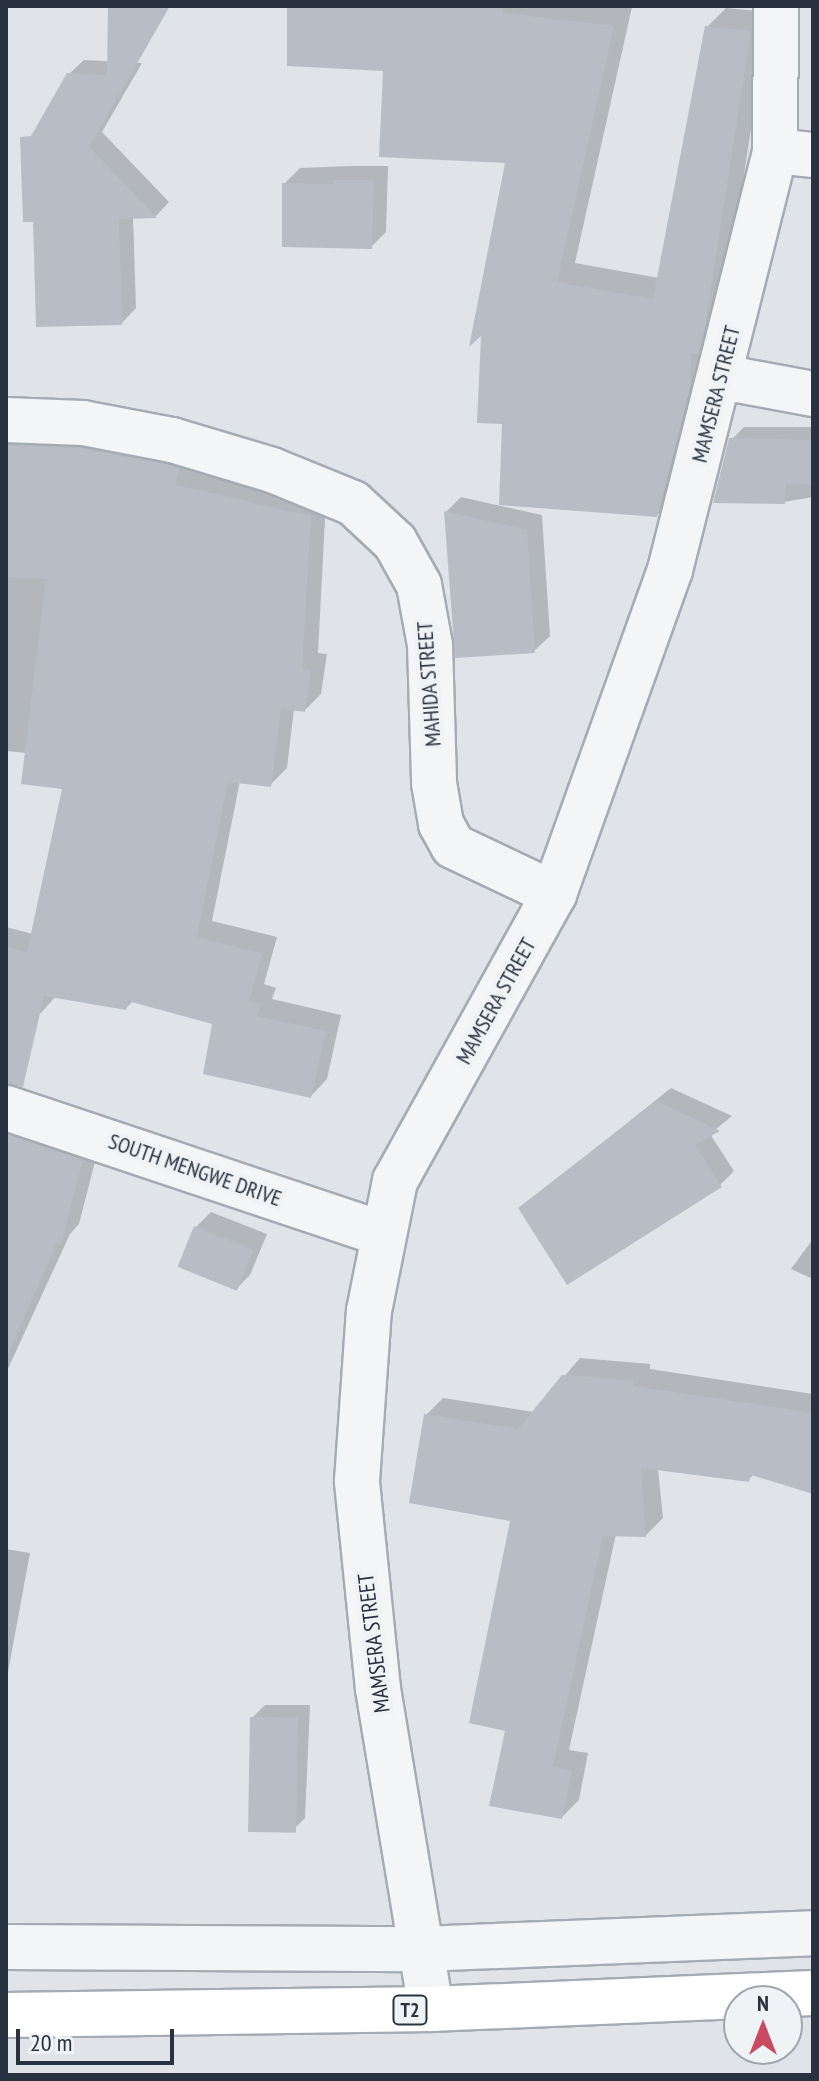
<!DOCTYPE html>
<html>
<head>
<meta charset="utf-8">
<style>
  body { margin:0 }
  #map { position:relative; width:819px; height:2081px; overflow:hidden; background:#e0e4e9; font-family:"PT Sans Narrow",sans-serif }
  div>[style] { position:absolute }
  .shadow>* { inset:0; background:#0003 }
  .building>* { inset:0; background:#b8bdc5; transform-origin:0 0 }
  .roads { filter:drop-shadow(2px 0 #a5abb3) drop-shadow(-2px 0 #a5abb3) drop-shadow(0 2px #a5abb3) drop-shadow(0 -2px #a5abb3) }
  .minor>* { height:44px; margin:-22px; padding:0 22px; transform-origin:22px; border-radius:22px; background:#f3f5f7 }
  .highway>* { height:44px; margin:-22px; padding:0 22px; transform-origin:22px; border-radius:22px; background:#fff }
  span { translate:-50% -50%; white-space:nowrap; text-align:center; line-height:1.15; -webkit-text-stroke:8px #f0f3f6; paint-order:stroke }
  .shield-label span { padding:2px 6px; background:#f0f3f6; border:2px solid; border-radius:6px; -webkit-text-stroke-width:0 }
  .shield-label { font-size:20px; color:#293240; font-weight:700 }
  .street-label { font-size:22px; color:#293240 }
  .frame { position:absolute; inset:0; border:8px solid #293240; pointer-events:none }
  .north { position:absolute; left:723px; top:1985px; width:80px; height:80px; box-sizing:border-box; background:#f0f3f6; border:2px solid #a0a6ad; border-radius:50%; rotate:0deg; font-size:22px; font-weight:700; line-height:32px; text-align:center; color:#293240 }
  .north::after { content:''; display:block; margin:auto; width:28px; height:36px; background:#c94a61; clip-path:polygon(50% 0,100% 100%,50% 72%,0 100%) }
  .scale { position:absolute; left:16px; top:2029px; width:158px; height:36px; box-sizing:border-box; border:4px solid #293240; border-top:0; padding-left:10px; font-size:24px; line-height:28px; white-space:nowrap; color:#293240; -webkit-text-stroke:6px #f0f3f6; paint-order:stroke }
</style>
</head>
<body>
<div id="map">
  <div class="shadow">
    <div style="clip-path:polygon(289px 6px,632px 7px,575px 263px,659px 278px,707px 27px,726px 8px,769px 12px,724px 305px,676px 496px,657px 515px,502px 503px,507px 162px,385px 69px)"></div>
    <div style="clip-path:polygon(84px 60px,142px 63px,102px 132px,169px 202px,156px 216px,133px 216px,136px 308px,122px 323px,69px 74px)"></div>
    <div style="clip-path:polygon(350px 166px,388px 166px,386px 232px,371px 247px,284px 184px,300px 168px)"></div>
    <div style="clip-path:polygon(744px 427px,813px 427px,813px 497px,784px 502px,731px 440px)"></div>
    <div style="clip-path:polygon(98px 432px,326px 500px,318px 653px,327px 654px,321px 694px,305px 710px,294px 709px,287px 768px,270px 785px,240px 781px,212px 921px,277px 937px,264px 984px,276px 988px,272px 999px,341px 1015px,327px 1079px,311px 1096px,214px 1022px,134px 1000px,126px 1008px,56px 996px,39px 1015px,6px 1008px,6px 927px,33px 934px,65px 787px,27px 753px,6px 751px,6px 433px)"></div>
    <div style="clip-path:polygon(461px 497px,542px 515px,550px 636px,534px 651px,446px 512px)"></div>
    <div style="clip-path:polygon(671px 1088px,732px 1116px,710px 1134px,734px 1171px,720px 1185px,521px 1208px)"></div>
    <div style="clip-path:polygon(6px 1105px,100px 1142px,79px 1224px,70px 1234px,6px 1373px)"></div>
    <div style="clip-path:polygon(211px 1212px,267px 1234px,250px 1275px,235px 1290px,196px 1227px)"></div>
    <div style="clip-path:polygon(813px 1239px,813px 1279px,791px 1269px)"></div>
    <div style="clip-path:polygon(580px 1358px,650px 1364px,650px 1369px,813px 1394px,813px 1491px,754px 1474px,748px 1480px,658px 1469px,663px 1518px,646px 1535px,616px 1534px,569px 1750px,588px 1753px,579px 1800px,562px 1817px,507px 1729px,512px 1519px,426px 1415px,443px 1398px,534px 1412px)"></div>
    <div style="clip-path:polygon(6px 1549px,30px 1553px,6px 1683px)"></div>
    <div style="clip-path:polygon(265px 1705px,310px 1705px,305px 1818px,292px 1831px,252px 1718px)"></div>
  </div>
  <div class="building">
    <div style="clip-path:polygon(108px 6px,170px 6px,89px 147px,157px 218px,119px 219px,122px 325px,36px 327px,33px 222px,23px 222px,20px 137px,31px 136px,67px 73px,107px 75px)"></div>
    <div style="clip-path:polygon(287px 6px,502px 6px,503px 13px,614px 26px,557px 282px,653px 299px,705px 26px,751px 31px,705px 326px,698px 354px,691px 354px,690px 388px,657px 517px,499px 505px,502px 424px,477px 423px,481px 336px,469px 347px,505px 163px,379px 157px,383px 71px,287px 66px)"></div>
    <div style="clip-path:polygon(333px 180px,374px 180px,372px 249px,282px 247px,282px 183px,333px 184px)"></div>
    <div style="clip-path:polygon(729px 438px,813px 440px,813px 485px,785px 484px,785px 504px,713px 503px)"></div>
    <div style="clip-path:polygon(6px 445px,80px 448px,166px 464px,179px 468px,176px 485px,311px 516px,302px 669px,311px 670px,305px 712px,281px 709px,271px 787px,228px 782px,197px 937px,262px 953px,249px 1001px,261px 1004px,257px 1016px,326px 1031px,311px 1098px,203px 1074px,212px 1024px,128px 1001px,126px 1010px,44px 996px,23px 1087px,6px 1084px,6px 947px,27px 952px,62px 789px,21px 784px,46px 579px,6px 577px)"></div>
    <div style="clip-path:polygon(444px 511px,527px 530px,535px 653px,455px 658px)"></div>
    <div style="clip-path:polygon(656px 1101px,720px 1131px,695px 1145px,722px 1187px,567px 1285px,518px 1208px)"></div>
    <div style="clip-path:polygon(6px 1134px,83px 1160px,61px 1245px,56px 1244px,6px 1359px)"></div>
    <div style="left:194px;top:1226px;width:64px;height:44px;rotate:22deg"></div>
    <div style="clip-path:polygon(562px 1375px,633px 1380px,634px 1386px,813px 1413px,813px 1494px,751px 1475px,749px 1482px,641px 1468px,646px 1537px,603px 1536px,553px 1766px,572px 1770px,562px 1819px,489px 1806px,505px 1731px,469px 1723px,510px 1521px,409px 1503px,424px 1414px,518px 1429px)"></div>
    <div style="left:250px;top:1717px;width:48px;height:115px;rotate:1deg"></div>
  </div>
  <div class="roads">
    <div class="minor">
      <div style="left:775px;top:151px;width:38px;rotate:6deg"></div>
      <div style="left:721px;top:377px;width:94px;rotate:10.5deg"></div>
      <div style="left:6px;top:420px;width:77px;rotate:2.2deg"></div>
      <div style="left:83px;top:423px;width:91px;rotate:10.8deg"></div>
      <div style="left:172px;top:440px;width:104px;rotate:16.7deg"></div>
      <div style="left:272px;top:470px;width:87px;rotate:22.2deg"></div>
      <div style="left:353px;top:503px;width:57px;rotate:42.9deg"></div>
      <div style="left:395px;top:542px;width:49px;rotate:60.8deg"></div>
      <div style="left:419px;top:585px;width:61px;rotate:79.6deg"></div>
      <div style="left:430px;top:645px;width:138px;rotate:88.3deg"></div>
      <div style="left:434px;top:783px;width:42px;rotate:80.3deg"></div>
      <div style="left:441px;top:824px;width:25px;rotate:61deg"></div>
      <div style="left:453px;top:846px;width:112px;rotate:25.4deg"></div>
      <div style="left:6px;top:1108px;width:397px;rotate:18.5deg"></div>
      <div style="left:6px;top:1947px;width:415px;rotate:0.3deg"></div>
      <div style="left:421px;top:1949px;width:392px;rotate:-2.3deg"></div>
      <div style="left:431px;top:2009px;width:324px;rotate:-99.4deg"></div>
      <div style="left:378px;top:1689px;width:209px;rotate:-95.8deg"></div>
      <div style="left:357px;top:1481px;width:170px;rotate:-86deg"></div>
      <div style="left:369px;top:1311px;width:133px;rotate:-78.7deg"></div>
      <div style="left:395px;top:1181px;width:328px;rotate:-61deg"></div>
      <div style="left:554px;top:894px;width:344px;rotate:-70.3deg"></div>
      <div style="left:670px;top:570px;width:432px;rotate:-75.9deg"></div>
      <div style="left:775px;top:151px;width:145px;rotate:-89.6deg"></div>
    </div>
    <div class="highway">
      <div style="left:6px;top:2015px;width:425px;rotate:-0.8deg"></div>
      <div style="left:431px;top:2009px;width:382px;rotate:-2.4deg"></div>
    </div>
  </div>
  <div class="shield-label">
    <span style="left:410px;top:2010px">T2</span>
  </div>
  <div class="street-label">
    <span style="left:716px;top:394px;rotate:-76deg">MAMSERA STREET</span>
    <span style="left:429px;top:684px;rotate:-94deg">MAHIDA STREET</span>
    <span style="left:496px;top:1001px;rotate:-61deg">MAMSERA STREET</span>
    <span style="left:195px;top:1170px;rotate:19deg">SOUTH MENGWE DRIVE</span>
    <span style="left:374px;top:1643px;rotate:-97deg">MAMSERA STREET</span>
  </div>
  <div class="frame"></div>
  <div class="north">N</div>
  <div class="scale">20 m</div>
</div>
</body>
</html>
